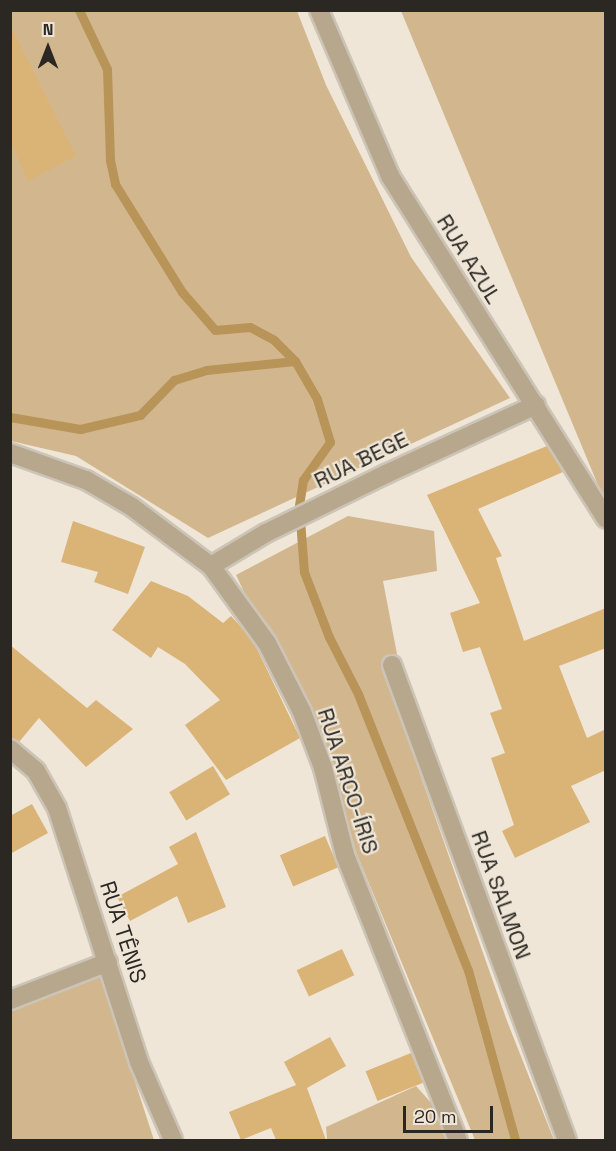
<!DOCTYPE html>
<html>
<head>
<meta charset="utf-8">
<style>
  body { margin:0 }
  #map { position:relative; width:616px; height:1151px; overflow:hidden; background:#efe6d7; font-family:"Space Grotesk",sans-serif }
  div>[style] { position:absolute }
  .green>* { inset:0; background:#d2b78e }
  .stream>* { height:9px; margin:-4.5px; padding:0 4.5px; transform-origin:4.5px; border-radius:4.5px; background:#b99459 }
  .building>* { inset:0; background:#dab377; transform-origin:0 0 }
  .roads { filter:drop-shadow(2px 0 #ccc4b7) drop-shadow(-2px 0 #ccc4b7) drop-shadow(0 2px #ccc4b7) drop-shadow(0 -2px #ccc4b7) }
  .minor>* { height:18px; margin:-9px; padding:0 9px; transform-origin:9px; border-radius:9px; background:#b7a78d }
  span { translate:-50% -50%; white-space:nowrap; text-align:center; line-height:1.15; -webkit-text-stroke:4.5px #efe6d7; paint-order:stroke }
  .street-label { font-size:22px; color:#2b2823 }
  .frame { position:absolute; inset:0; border:12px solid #2b2823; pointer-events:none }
  .north { position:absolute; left:18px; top:18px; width:60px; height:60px; -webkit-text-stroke:4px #efe6d7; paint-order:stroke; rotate:0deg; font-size:16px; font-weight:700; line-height:24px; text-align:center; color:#2b2823 }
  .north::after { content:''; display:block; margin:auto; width:21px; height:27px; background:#2b2823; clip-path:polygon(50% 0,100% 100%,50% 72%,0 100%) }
  .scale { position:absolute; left:403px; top:1106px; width:90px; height:27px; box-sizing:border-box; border:3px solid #2b2823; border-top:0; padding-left:8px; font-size:18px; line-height:21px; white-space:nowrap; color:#2b2823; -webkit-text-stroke:4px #efe6d7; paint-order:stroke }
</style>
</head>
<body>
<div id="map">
  <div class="green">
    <div style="clip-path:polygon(11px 11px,297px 11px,326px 85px,411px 257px,510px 398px,208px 538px,76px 456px,11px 441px)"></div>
    <div style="clip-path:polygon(401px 11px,605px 11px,605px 502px)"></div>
    <div style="clip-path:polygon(348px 516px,434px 531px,437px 571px,383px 581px,420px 774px,507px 1021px,554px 1140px,475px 1140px,356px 852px,329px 755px,307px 701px,272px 630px,247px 598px,236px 575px)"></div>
    <div style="clip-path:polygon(100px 974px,154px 1140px,11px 1140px,11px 1009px)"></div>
    <div style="clip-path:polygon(416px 1086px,434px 1106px,450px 1140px,327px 1140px,326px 1127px)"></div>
  </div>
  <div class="stream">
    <div style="left:79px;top:10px;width:65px;rotate:64.6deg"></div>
    <div style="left:107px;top:69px;width:91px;rotate:88.1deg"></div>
    <div style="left:110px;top:160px;width:25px;rotate:78deg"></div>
    <div style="left:115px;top:184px;width:127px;rotate:58.2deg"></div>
    <div style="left:182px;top:292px;width:50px;rotate:49deg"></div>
    <div style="left:215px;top:330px;width:35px;rotate:-5deg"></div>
    <div style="left:250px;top:327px;width:27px;rotate:28deg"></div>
    <div style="left:274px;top:340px;width:30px;rotate:45deg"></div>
    <div style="left:295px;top:361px;width:44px;rotate:59.9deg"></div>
    <div style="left:317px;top:399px;width:45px;rotate:73.2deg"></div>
    <div style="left:330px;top:442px;width:47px;rotate:125.4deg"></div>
    <div style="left:303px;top:480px;width:26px;rotate:99deg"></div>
    <div style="left:299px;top:506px;width:66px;rotate:85.7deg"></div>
    <div style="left:304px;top:572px;width:70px;rotate:69deg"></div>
    <div style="left:329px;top:637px;width:64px;rotate:63deg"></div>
    <div style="left:358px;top:694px;width:297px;rotate:68.3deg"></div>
    <div style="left:468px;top:970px;width:176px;rotate:74.5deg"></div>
    <div style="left:10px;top:417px;width:71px;rotate:9.7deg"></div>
    <div style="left:80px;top:429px;width:62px;rotate:-13.1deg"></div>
    <div style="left:140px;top:415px;width:49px;rotate:-45.8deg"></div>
    <div style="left:174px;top:380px;width:34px;rotate:-17deg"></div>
    <div style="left:206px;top:370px;width:89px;rotate:-5.8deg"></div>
  </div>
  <div class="building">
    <div style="clip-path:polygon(10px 25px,76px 156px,28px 181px,10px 141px)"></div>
    <div style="clip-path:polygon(547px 446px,563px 472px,478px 509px,502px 556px,496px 558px,524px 641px,606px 608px,606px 648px,559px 666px,587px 738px,606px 729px,606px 770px,571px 786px,590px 822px,515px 858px,502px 831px,514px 825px,491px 758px,505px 753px,490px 713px,502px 709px,480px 647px,463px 652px,450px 613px,480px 603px,427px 495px)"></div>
    <div style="clip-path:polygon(73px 521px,145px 547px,128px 594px,94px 582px,98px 572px,61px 562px)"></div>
    <div style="clip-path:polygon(151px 581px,188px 596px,223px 623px,231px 616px,243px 629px,256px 647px,300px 738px,226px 780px,185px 725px,220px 700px,185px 664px,158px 647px,151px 658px,112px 630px)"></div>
    <div style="clip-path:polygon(10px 645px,87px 708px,96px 700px,133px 729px,86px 767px,39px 718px,19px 742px,10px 738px)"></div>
    <div style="left:213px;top:766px;width:33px;height:51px;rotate:59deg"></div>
    <div style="clip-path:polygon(32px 804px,48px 833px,10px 854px,10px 816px)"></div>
    <div style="clip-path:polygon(196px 832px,226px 907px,188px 923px,177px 896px,130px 921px,117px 897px,178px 864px,169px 847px)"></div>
    <div style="left:325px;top:836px;width:34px;height:49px;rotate:67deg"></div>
    <div style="left:342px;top:949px;width:29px;height:50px;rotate:65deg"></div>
    <div style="clip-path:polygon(330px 1037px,346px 1066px,307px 1088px,326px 1140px,276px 1140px,271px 1128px,241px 1140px,229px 1112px,296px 1085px,284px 1062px)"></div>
    <div style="left:411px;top:1053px;width:32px;height:49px;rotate:68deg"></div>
  </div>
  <div class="roads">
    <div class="minor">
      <div style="left:319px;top:10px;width:181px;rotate:66.8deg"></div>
      <div style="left:390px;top:176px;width:405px;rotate:57.8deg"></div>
      <div style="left:10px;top:453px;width:81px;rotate:19.6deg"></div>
      <div style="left:86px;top:480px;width:53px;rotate:30.4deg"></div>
      <div style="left:132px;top:507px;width:99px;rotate:36.8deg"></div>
      <div style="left:211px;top:566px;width:95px;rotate:54deg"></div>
      <div style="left:267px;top:643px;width:77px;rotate:63.1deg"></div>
      <div style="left:302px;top:712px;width:60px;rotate:69.4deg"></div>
      <div style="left:323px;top:768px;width:90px;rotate:75.8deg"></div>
      <div style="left:345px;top:855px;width:307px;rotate:68.4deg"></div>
      <div style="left:211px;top:566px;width:64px;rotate:-31deg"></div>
      <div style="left:266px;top:533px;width:134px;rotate:-26.2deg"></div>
      <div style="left:386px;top:474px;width:165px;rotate:-24.7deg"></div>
      <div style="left:392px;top:665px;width:506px;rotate:69.78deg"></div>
      <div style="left:10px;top:749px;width:34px;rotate:40deg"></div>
      <div style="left:36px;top:771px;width:43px;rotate:60.4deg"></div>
      <div style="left:57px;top:808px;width:267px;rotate:72.1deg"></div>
      <div style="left:139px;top:1062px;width:85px;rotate:66.4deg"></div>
      <div style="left:10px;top:1000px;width:105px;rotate:-21.2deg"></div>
    </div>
  </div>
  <div class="street-label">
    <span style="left:469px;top:259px;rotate:58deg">RUA AZUL</span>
    <span style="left:361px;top:460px;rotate:-26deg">RUA BEGE</span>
    <span style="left:348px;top:781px;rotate:72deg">RUA ARCO-ÍRIS</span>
    <span style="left:501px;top:895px;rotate:70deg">RUA SALMON</span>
    <span style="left:123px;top:932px;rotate:72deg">RUA TÊNIS</span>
  </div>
  <div class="frame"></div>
  <div class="north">N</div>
  <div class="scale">20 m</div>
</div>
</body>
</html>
